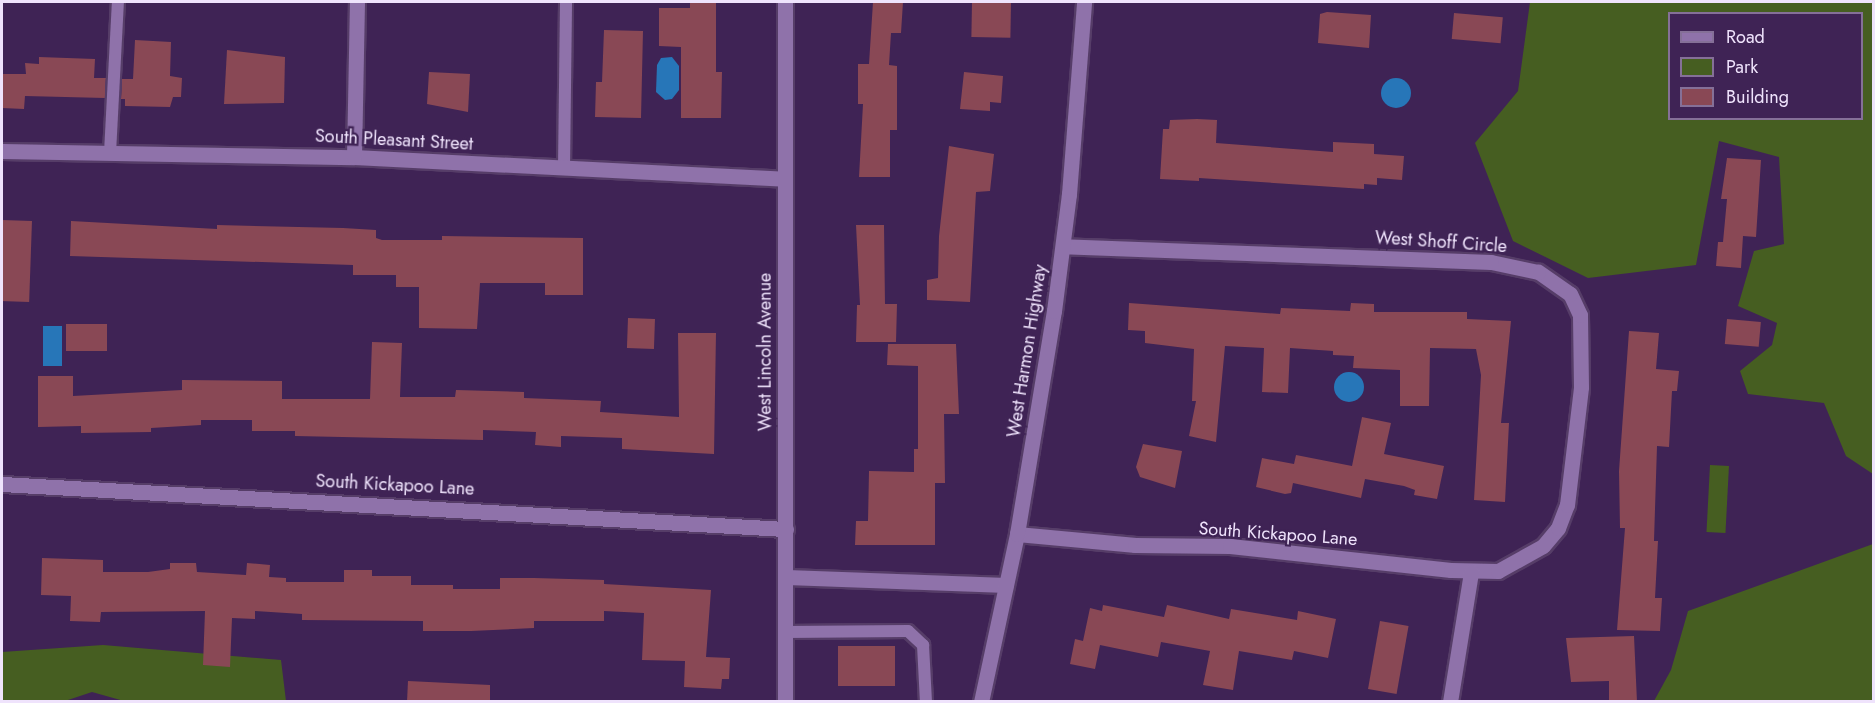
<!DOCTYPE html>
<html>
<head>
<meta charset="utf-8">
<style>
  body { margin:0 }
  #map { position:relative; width:1875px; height:703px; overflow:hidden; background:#3f2355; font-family:Jost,sans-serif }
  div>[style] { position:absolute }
  .green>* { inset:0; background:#465e21; transform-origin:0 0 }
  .water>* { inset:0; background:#2776b8; transform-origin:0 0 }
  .round { border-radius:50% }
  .building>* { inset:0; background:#894855; transform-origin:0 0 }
  .roads { filter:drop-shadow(2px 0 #563d68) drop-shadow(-2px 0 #563d68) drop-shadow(0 2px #563d68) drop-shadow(0 -2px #563d68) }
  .lane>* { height:12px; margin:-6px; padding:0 6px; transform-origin:6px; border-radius:6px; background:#8f72aa }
  .street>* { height:15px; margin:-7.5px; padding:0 7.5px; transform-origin:7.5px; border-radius:7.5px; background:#8f72aa }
  .secondary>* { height:15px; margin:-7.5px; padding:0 7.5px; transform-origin:7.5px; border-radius:7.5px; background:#8f72aa }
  span { translate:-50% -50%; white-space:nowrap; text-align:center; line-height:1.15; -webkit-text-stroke:4.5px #3f2355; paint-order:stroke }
  .street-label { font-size:18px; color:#efe3fc }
  .frame { position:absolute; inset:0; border:3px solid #efe3fc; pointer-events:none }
  .legend { position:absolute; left:1668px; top:12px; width:195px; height:108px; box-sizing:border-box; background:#3f2355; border:2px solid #857098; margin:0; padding:8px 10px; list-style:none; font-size:18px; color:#efe3fc }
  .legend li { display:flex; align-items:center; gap:12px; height:30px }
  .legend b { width:30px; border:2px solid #857098 }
</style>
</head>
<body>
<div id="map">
  <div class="green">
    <div style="clip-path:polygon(evenodd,1530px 2px,1873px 2px,1873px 474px,1846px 456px,1824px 403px,1748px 394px,1740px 371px,1772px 345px,1777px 323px,1738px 306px,1754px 251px,1784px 244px,1779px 157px,1719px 141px,1696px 265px,1588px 278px,1513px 241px,1475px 143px,1518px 91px,1530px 2px,1670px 14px,1862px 14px,1862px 118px,1670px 118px,1670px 14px)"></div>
    <div style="left:1710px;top:465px;width:19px;height:67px;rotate:3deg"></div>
    <div style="clip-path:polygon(1873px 544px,1873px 701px,1654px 701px,1671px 670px,1688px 611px)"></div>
    <div style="clip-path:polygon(103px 645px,281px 660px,286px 701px,124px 701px,92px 692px,65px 701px,2px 702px,2px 652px)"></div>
  </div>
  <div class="water">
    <div style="clip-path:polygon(672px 57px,679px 66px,679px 90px,672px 99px,665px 100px,656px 92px,657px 65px,661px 58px)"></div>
    <div class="round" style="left:1381px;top:78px;width:30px;height:30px"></div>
    <div style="left:43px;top:326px;width:19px;height:40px"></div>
    <div class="round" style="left:1334px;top:372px;width:30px;height:30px"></div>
  </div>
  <div class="building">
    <div style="clip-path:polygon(690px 2px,716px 2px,716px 72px,722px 72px,721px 118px,681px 118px,681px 47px,659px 46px,659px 8px,690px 8px)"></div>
    <div style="clip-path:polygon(873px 2px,903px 2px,901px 33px,891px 33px,889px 65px,897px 66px,897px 130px,890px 130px,890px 177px,859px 177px,863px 104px,858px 104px,858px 64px,869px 64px)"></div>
    <div style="left:972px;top:2px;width:39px;height:35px;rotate:1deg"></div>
    <div style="clip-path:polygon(1327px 12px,1371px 15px,1369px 48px,1318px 43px,1320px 14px)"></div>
    <div style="left:1454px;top:13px;width:49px;height:26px;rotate:5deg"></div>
    <div style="clip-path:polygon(604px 30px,643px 31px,641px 118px,595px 117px,596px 82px,602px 82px)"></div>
    <div style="clip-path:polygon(135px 40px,171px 42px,170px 76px,182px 78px,181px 97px,173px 97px,170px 107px,125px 106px,125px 99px,121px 99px,122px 79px,133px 79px)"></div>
    <div style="clip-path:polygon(227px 50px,285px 57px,284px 103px,224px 104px)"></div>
    <div style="clip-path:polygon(39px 57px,95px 59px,94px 78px,106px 78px,105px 98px,25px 96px,24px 109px,2px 108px,2px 74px,26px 74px,25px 63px,39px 64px)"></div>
    <div style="clip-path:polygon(429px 72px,470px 74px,468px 112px,427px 104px)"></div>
    <div style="clip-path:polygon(964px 72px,1003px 76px,1001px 103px,990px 102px,990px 111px,960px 109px)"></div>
    <div style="clip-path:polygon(1197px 119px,1217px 120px,1216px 143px,1333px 152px,1333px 142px,1374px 144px,1374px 154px,1404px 156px,1402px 180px,1377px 178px,1377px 185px,1364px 184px,1364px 189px,1199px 178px,1199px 181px,1160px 179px,1163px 129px,1169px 129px,1170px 120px)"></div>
    <div style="clip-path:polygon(949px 146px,994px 154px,990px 191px,976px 192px,970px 302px,927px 300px,927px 280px,938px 278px,939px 236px)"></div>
    <div style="clip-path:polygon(1727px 158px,1761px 160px,1756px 237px,1743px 236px,1741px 268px,1716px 266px,1718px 242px,1723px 242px,1727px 199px,1721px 199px)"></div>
    <div style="left:2px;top:220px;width:30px;height:81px;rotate:2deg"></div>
    <div style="clip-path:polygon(71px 221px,217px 229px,217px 225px,343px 228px,376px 230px,376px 238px,382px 240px,442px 240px,442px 236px,583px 238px,583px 295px,545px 295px,545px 283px,480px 283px,477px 329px,419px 328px,419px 287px,396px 287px,396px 275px,353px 275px,353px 265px,70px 256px)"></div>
    <div style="clip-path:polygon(856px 225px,884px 225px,885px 304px,897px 304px,896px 342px,856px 342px,857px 305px,860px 305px)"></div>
    <div style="clip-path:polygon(1129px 303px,1280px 314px,1281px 308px,1350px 311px,1351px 303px,1374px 304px,1374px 312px,1467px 312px,1467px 319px,1511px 321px,1501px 423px,1509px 423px,1505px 502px,1474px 500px,1481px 375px,1476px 349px,1430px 348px,1429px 406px,1400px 406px,1400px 370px,1353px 368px,1354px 356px,1333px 355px,1333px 351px,1290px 348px,1288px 393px,1262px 392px,1264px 348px,1225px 346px,1216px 442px,1189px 436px,1196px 401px,1192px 401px,1194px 349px,1145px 343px,1145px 331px,1128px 330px)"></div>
    <div style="left:628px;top:318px;width:27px;height:30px;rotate:2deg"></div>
    <div style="left:1727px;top:319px;width:34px;height:25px;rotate:5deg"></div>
    <div style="left:66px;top:324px;width:41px;height:27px"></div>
    <div style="clip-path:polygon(1629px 331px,1659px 333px,1656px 369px,1679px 371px,1677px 391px,1672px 391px,1669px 447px,1657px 446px,1654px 541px,1658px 541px,1655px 598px,1662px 598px,1660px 631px,1617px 630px,1625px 528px,1620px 528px,1619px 471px)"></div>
    <div style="clip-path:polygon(678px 333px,716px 333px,714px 454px,622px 449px,622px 438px,561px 436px,561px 447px,535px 445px,536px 432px,483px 430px,483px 440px,295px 436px,295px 431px,252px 431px,252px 420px,201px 420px,201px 425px,151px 428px,151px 432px,81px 433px,81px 426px,38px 427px,38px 376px,73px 376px,73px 396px,182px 390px,182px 380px,282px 381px,282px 399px,370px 399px,372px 342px,402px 343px,400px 397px,455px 397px,456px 390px,524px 392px,524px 398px,601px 401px,600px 412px,679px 417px)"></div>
    <div style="clip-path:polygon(888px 344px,956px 344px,959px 414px,944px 414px,945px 483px,935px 483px,935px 545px,855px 545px,856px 521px,868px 521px,869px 471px,914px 472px,914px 449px,918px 449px,918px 366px,887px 365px)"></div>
    <div style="clip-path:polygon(1362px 417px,1391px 423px,1384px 454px,1444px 466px,1437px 499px,1414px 495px,1415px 490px,1404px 486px,1365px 479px,1361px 498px,1293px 483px,1291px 493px,1285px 494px,1256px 487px,1262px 458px,1294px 464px,1296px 455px,1352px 466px)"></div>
    <div style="clip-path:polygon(1143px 444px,1182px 451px,1175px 488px,1140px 477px,1136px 467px)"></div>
    <div style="clip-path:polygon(42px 558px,103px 560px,103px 572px,148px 572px,170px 569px,170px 563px,196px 563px,197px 572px,246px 575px,247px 563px,270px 565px,269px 577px,286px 578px,286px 582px,344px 582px,344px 570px,372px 570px,372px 576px,411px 576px,411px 585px,453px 585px,453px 589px,500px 589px,500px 578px,534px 578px,604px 580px,604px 584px,711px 590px,706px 657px,730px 658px,729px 679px,722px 679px,721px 689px,684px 687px,685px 661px,642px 660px,644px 613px,604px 611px,604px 621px,534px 621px,534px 628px,471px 631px,423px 631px,423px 621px,302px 620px,302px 614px,255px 611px,255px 619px,232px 618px,230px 667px,203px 665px,205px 611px,101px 612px,100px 622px,70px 621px,71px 596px,41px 595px)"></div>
    <div style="clip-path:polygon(1103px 605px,1164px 617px,1167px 605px,1229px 619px,1231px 609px,1297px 620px,1298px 611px,1336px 619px,1328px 658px,1294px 651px,1292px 660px,1239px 651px,1233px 690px,1203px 685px,1210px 651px,1161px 642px,1158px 657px,1100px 645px,1095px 669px,1070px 664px,1075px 639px,1083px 641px,1090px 608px,1102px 611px)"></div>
    <div style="left:1380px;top:621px;width:29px;height:69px;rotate:10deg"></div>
    <div style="clip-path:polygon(1634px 636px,1637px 702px,1609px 702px,1609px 681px,1571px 682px,1566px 638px)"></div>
    <div style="left:838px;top:646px;width:57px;height:40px"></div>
    <div style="clip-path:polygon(408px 681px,490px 685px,490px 702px,407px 702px)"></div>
  </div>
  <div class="roads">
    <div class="lane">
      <div style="left:110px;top:153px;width:151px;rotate:-87deg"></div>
      <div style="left:564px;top:168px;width:166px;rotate:-89.3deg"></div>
      <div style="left:785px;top:632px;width:123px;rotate:-0.5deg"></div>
      <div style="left:908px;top:631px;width:21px;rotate:43deg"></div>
      <div style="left:923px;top:645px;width:57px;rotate:87deg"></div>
    </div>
    <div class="street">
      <div style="left:2px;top:151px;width:352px;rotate:1deg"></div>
      <div style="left:354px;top:157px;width:431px;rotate:2.9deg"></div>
      <div style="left:354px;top:157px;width:155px;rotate:-88.9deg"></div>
      <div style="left:2px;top:484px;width:785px;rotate:3.29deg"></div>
      <div style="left:1017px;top:534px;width:119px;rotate:5.3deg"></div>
      <div style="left:1135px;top:545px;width:95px;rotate:0.6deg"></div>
      <div style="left:1230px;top:546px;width:222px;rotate:6.2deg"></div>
      <div style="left:1451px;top:570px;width:47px;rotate:1.2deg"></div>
      <div style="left:1498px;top:571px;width:51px;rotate:-29.1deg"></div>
      <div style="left:1543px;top:546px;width:23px;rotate:-50deg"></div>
      <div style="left:1558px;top:528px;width:25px;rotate:-69deg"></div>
      <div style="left:1567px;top:505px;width:119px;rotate:-83.2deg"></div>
      <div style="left:1581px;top:387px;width:72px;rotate:-90.8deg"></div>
      <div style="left:1580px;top:315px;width:23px;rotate:-115deg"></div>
      <div style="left:1570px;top:294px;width:39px;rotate:-145deg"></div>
      <div style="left:1538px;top:272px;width:48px;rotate:-168deg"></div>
      <div style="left:1491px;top:262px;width:428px;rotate:-177.9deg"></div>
      <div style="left:787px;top:577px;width:219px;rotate:2.1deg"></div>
      <div style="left:785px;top:702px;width:700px;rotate:-90deg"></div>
      <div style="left:1450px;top:702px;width:132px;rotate:-80.8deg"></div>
    </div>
    <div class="secondary">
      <div style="left:981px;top:702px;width:172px;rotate:-77.9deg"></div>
      <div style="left:1017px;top:534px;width:226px;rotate:-80.6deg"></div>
      <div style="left:1054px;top:311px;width:118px;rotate:-82.7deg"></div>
      <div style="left:1069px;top:194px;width:193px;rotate:-85.5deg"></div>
    </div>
  </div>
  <div class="street-label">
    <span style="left:394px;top:140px;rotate:3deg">South Pleasant Street</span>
    <span style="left:1441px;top:242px;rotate:4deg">West Shoff Circle</span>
    <span style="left:1027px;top:351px;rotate:-81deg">West Harmon Highway</span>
    <span style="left:765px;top:352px;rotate:-90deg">West Lincoln Avenue</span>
    <span style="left:395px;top:485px;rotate:3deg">South Kickapoo Lane</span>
    <span style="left:1278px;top:534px;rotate:4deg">South Kickapoo Lane</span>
  </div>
  <div class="frame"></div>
  <ul class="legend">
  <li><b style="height:8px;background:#8f72aa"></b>Road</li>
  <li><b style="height:16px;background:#465e21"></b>Park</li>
  <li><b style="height:16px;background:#894855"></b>Building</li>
  </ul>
</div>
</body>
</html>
